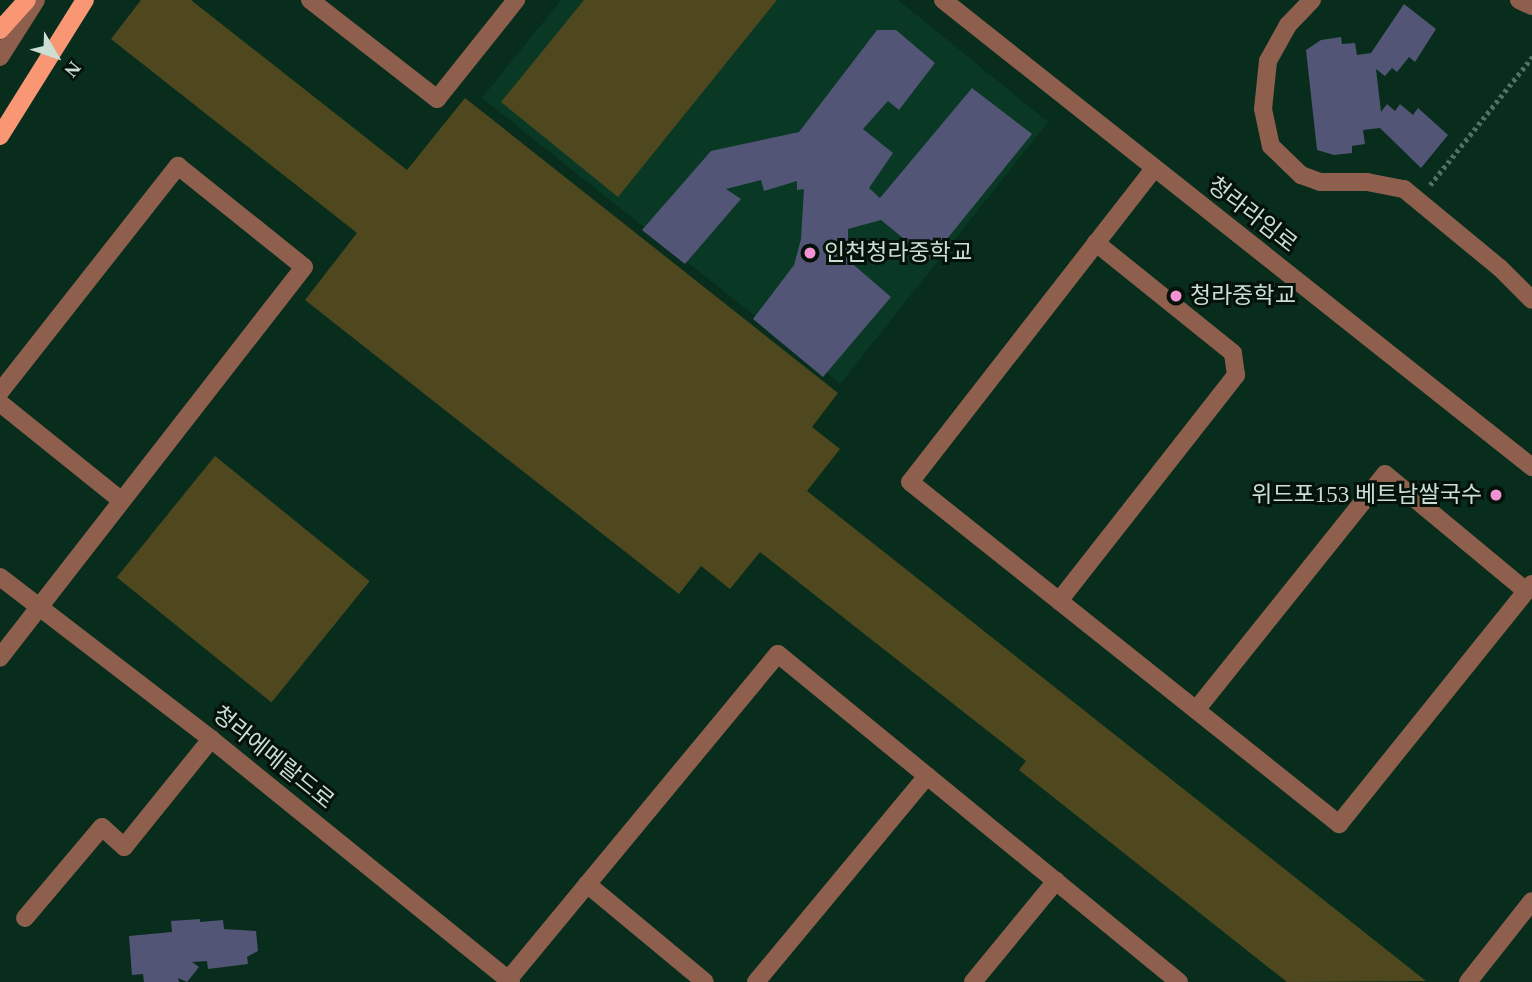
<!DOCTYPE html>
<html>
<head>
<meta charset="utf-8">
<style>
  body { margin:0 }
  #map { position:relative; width:1532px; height:982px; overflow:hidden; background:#082d1c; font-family:"Times New Roman","Noto Sans KR",serif }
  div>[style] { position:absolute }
  .built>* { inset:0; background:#093824 }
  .green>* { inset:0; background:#4f481f; transform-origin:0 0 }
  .building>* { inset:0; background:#525575 }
  .path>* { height:4.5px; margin-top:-2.25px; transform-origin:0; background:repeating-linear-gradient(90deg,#537162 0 3.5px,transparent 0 7px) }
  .minor>* { height:18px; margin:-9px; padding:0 9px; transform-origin:9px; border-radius:9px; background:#8f5f4e }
  .major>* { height:18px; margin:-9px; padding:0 9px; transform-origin:9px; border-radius:9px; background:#f99674 }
  .dots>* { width:19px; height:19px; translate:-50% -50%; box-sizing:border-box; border:4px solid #04120a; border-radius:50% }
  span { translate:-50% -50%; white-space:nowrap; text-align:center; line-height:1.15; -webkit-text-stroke:6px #04120a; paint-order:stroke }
  .street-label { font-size:23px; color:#ccdfd4 }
  .poi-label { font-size:23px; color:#ccdfd4 }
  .left { translate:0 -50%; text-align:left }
  .right { translate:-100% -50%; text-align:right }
  .north { position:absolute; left:21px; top:21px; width:70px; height:70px; -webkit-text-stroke:5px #04120a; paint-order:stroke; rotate:129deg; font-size:19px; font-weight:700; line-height:28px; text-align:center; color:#ccdfd4 }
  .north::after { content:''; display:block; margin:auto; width:24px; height:32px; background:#ccdfd4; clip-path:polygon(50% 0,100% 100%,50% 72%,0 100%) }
</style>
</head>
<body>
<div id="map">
  <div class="built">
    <div style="clip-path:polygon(561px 0,898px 0,1048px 122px,840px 384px,482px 98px)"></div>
  </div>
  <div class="green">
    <div style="clip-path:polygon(141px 0,191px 0,407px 170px,465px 98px,838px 393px,812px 427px,840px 449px,807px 491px,1426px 981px,1287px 982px,1019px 770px,1026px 761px,760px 552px,730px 589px,701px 566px,679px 594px,305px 300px,357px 233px,111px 39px)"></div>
    <div style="clip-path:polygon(584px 0,777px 0,618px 197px,501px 102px)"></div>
    <div style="left:215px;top:456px;width:199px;height:156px;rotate:39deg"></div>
  </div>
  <div class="building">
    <div style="clip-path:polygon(1404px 4px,1436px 29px,1415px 62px,1409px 57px,1397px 72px,1392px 68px,1385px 76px,1376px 69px,1381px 112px,1387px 104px,1395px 111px,1400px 104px,1413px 115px,1418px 108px,1448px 135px,1421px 168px,1380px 128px,1363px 130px,1365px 144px,1352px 146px,1352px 153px,1334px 155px,1317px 150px,1306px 50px,1321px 40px,1341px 37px,1342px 44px,1355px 43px,1357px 55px,1371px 53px)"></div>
    <div style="clip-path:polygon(877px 30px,896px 30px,935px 63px,899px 110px,888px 101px,863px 129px,893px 153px,869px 188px,880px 198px,972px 88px,1032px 134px,930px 260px,881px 220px,848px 229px,848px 260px,891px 297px,823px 377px,753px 319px,794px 265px,801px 239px,804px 189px,797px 190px,797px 181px,764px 191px,761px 180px,726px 189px,741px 199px,685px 264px,642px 230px,711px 151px,799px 132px)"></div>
    <div style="clip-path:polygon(200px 919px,200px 922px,223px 920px,224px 929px,256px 931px,258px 951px,247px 957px,248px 964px,208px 969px,207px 961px,192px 962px,199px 967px,187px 982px,178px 978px,179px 982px,144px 982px,143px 974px,132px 975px,129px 936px,172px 932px,171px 921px)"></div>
  </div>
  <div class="path">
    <div style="left:1430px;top:185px;width:164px;rotate:-51.4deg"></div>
  </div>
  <div class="minor">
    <div style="left:310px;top:0;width:161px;rotate:37.9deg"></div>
    <div style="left:437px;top:99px;width:127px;rotate:-51.4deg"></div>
    <div style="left:943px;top:0;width:752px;rotate:38.41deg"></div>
    <div style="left:1312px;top:0;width:35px;rotate:134deg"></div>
    <div style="left:1288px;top:25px;width:41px;rotate:119.1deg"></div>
    <div style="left:1268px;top:61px;width:48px;rotate:95.9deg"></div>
    <div style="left:1263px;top:109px;width:38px;rotate:78deg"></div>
    <div style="left:1271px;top:146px;width:42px;rotate:44deg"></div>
    <div style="left:1301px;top:175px;width:20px;rotate:20deg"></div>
    <div style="left:1320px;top:182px;width:47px"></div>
    <div style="left:1367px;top:182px;width:38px;rotate:11deg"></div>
    <div style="left:1404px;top:189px;width:124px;rotate:39.5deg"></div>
    <div style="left:1500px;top:268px;width:45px;rotate:45deg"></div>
    <div style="left:1519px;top:0;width:14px;rotate:25deg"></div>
    <div style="left:0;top:57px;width:67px;rotate:-57.7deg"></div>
    <div style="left:1153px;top:170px;width:395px;rotate:127.9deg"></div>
    <div style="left:910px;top:482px;width:549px;rotate:38.56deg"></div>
    <div style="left:1339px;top:824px;width:308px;rotate:-51.2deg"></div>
    <div style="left:0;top:392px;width:288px;rotate:-51.8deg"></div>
    <div style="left:178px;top:166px;width:161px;rotate:38.7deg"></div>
    <div style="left:304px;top:267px;width:495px;rotate:127.9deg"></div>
    <div style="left:0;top:403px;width:156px;rotate:38.8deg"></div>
    <div style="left:0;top:577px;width:266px;rotate:37.5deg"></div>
    <div style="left:211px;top:739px;width:386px;rotate:39deg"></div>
    <div style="left:1059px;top:601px;width:287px;rotate:-51.9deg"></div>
    <div style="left:1236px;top:375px;width:22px;rotate:-98deg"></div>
    <div style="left:1233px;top:353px;width:176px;rotate:-141.2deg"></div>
    <div style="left:1196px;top:710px;width:302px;rotate:-51.3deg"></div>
    <div style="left:1385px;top:474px;width:183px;rotate:39.7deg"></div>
    <div style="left:587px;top:884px;width:153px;rotate:39.7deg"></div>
    <div style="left:25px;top:918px;width:119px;rotate:-49.8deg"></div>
    <div style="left:102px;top:827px;width:30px;rotate:42deg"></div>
    <div style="left:124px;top:847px;width:139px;rotate:-51.1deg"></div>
    <div style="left:508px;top:980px;width:423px;rotate:-50.4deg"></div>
    <div style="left:778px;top:654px;width:518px;rotate:39.28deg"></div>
    <div style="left:756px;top:982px;width:268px;rotate:-50.3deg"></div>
    <div style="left:973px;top:982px;width:131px;rotate:-50.6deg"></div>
    <div style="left:1468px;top:982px;width:103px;rotate:-51.7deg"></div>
  </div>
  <div class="major">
    <div style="left:0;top:30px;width:40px;rotate:-48deg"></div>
    <div style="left:0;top:136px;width:160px;rotate:-58deg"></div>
  </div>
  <div class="dots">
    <div style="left:810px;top:253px;background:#f391d5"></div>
    <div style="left:1176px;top:296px;background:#f391d5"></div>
    <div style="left:1496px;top:495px;background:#f391d5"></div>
  </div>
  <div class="street-label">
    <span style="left:1252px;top:215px;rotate:38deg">청라라임로</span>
    <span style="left:273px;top:758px;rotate:39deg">청라에메랄드로</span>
  </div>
  <div class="poi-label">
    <span class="left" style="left:824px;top:253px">인천청라중학교</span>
    <span class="left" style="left:1190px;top:296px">청라중학교</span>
    <span class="right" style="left:1482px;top:495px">위드포153 베트남쌀국수</span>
  </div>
  <div class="north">N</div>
</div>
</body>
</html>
